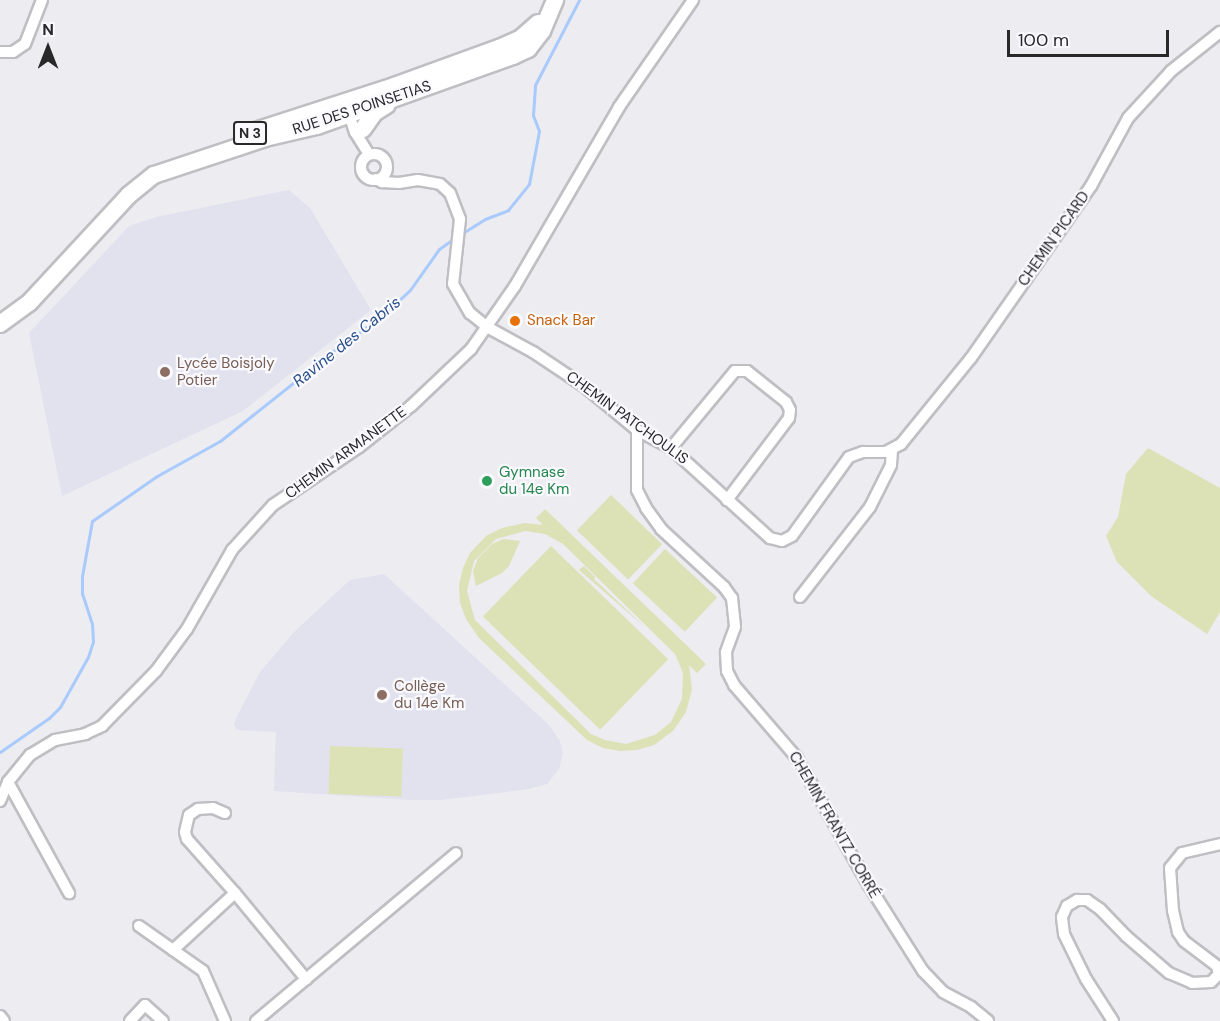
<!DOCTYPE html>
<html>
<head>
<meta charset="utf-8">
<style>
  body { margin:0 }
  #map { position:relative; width:1220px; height:1021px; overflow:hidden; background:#ececf1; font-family:"DM Sans",sans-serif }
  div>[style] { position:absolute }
  .built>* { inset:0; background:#e2e2ef }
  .green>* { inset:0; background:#dde2b6; transform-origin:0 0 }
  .stream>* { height:3px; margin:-1.5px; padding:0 1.5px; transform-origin:1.5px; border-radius:1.5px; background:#a9cafc }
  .roads { filter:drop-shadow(2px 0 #bfbfc3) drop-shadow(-2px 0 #bfbfc3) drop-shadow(0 2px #bfbfc3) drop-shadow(0 -2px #bfbfc3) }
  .street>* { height:10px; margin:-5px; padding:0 5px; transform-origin:5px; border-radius:5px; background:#fff }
  .street>.ring { margin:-5px; padding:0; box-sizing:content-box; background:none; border:10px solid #fff; border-radius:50% }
  .primary>* { height:16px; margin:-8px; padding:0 8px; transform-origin:8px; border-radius:8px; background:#fff }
  .dots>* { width:16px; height:16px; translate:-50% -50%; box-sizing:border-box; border:3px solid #f9f9fe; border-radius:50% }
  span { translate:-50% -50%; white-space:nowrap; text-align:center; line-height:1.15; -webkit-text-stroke:4.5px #f9f9fe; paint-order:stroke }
  .shield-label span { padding:2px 4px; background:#f9f9fe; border:2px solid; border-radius:4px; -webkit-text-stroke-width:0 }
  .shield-label { font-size:14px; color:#282829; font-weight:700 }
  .street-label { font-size:15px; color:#282829 }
  .food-label { font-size:15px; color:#c56008 }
  .left { translate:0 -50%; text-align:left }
  .education-label { font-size:15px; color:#785e54 }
  .leisure-label { font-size:15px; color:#27864d }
  .water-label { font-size:16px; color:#2a508c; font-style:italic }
  .north { position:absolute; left:18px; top:18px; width:60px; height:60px; -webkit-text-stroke:4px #f9f9fe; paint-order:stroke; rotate:0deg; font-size:16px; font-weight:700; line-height:24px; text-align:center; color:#282829 }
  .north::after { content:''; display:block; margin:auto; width:21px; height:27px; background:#282829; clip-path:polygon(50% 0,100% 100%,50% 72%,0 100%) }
  .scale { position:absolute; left:1007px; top:30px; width:162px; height:27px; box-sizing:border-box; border:3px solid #282829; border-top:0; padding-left:8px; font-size:18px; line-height:21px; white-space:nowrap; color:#282829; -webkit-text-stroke:4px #f9f9fe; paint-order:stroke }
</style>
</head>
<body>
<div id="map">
  <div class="built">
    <div style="clip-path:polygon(289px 190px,310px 208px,371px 310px,243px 411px,62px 496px,29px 333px,129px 226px,156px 217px)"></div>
    <div style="clip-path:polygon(384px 574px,548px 724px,560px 741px,563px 754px,559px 769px,547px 784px,529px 789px,441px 800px,410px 800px,274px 791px,276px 732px,237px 730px,234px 725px,236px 718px,260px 672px,293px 633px,350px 580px)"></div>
  </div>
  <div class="green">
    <div style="clip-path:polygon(1148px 448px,1220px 488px,1220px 612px,1207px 634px,1151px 596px,1117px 562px,1106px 536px,1118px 517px,1126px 474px)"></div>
    <div style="left:611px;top:495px;width:71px;height:49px;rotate:44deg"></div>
    <div style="clip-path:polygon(evenodd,545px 509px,706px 664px,697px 673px,689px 665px,692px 689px,686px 712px,673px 731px,654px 745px,637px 750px,620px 751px,603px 748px,587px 740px,479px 638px,466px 619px,460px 603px,459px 585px,463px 568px,470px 553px,486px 536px,502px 528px,525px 523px,543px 525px,536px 518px,545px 509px,525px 531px,545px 534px,563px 544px,675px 654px,683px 673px,682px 699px,671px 722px,655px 735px,626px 744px,605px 740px,591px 734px,475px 620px,467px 591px,474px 561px,496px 539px,525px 531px)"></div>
    <div style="clip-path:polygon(503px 539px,520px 541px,509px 566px,502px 573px,476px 586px,473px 571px,478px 558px,492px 544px)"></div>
    <div style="left:551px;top:546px;width:163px;height:98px;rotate:44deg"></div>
    <div style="left:665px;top:549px;width:71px;height:47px;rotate:43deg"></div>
    <div style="clip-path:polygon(584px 566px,595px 577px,594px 579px,647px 629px,579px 570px)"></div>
    <div style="left:330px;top:746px;width:73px;height:48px;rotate:2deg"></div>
  </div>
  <div class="stream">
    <div style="left:461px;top:234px;width:28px;rotate:-32deg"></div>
    <div style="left:485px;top:219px;width:25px;rotate:-21deg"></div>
    <div style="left:508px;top:210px;width:33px;rotate:-51deg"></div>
    <div style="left:529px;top:184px;width:54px;rotate:-79.3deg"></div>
    <div style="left:539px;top:131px;width:17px;rotate:-111deg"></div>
    <div style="left:533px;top:115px;width:30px;rotate:-86deg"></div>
    <div style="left:535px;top:85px;width:96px;rotate:-62.6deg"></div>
    <div style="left:0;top:752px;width:60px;rotate:-34.8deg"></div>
    <div style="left:49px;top:718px;width:16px;rotate:-45deg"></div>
    <div style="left:60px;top:707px;width:57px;rotate:-60.8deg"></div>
    <div style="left:88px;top:657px;width:16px;rotate:-72deg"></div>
    <div style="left:93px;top:642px;width:18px;rotate:-93deg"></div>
    <div style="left:92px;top:624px;width:32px;rotate:-108deg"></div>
    <div style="left:82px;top:594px;width:18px;rotate:-90deg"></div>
    <div style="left:82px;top:576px;width:56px;rotate:-79.7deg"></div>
    <div style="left:92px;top:521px;width:79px;rotate:-34.7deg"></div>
    <div style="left:157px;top:476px;width:72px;rotate:-29.1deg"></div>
    <div style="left:220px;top:441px;width:143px;rotate:-38.5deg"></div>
    <div style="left:332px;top:352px;width:62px;rotate:-35.8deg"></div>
    <div style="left:382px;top:316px;width:38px;rotate:-43deg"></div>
    <div style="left:410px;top:290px;width:50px;rotate:-54.7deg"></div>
    <div style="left:439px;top:249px;width:19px;rotate:-35deg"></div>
  </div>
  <div class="roads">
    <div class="street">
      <div style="left:0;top:52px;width:13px"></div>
      <div style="left:13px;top:52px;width:14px;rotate:-34deg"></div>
      <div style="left:25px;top:44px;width:47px;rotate:-68.9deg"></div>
      <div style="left:350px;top:110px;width:4px;rotate:104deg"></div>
      <div style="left:349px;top:114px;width:19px;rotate:72deg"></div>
      <div style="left:355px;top:132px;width:22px;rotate:58deg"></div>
      <div class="ring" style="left:361px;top:154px;width:16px;height:16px"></div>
      <div style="left:376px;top:179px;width:7px;rotate:27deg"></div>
      <div style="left:382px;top:182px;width:17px;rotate:3deg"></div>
      <div style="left:399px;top:183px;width:19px;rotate:-9deg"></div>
      <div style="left:418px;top:180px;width:22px;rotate:10deg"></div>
      <div style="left:440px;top:184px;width:13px;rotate:42deg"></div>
      <div style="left:450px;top:193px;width:28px;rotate:69deg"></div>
      <div style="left:460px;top:219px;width:65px;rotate:96.1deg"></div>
      <div style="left:453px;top:284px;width:34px;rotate:60deg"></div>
      <div style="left:470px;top:313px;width:22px;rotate:39deg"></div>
      <div style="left:487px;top:327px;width:52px;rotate:28.5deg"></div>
      <div style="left:533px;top:352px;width:61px;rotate:33.7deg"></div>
      <div style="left:584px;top:386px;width:69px;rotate:39.7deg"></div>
      <div style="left:637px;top:430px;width:38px;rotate:28deg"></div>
      <div style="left:671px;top:448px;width:134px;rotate:42.3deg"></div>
      <div style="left:770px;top:538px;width:12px;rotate:14deg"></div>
      <div style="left:782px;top:541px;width:11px;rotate:-27deg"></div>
      <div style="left:792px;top:536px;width:97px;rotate:-54.2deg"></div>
      <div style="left:849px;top:457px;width:15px;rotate:-20deg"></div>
      <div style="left:863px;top:452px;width:23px"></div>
      <div style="left:886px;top:452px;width:17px;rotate:-28deg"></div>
      <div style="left:901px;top:444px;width:111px;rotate:-50.9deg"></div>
      <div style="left:971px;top:358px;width:210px;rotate:-55.1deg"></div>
      <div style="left:1091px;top:186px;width:77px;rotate:-61.4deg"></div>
      <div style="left:1128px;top:118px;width:64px;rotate:-47.5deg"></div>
      <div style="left:1171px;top:71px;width:63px;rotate:-38.5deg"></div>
      <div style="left:637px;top:430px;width:60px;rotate:90deg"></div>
      <div style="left:637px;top:490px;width:20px;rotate:63deg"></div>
      <div style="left:646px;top:508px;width:26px;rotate:54deg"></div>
      <div style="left:661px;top:529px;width:86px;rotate:42.6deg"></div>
      <div style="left:724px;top:587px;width:14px;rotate:54deg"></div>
      <div style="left:732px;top:598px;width:29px;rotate:84deg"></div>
      <div style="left:735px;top:627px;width:27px;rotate:110deg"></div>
      <div style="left:726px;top:652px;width:19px;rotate:87deg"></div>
      <div style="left:727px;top:671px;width:16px;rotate:63deg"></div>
      <div style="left:734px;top:685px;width:96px;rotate:49.2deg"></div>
      <div style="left:797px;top:758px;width:145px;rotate:60.6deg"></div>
      <div style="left:868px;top:884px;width:103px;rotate:57.7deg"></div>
      <div style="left:923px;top:971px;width:29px;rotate:46deg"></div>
      <div style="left:943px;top:992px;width:32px;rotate:28deg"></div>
      <div style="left:971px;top:1007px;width:22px;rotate:39deg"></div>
      <div style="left:671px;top:448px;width:100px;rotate:-50.3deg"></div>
      <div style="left:735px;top:371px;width:12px"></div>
      <div style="left:747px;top:371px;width:50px;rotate:38.5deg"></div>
      <div style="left:786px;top:402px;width:9px;rotate:63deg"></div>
      <div style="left:790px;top:410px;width:8px;rotate:97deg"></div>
      <div style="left:789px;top:418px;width:103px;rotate:127.1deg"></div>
      <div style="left:800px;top:597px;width:114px;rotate:-52.1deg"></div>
      <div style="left:870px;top:507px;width:47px;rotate:-63.4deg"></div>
      <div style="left:891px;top:465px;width:14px;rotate:-86deg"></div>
      <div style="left:8px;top:782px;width:127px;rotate:61.2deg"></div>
      <div style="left:0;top:801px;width:21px;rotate:-67deg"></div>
      <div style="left:8px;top:782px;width:35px;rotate:-51deg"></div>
      <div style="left:30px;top:755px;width:29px;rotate:-31deg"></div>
      <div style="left:55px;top:740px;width:31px;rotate:-11deg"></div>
      <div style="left:85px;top:734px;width:19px;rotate:-25deg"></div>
      <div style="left:102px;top:726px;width:77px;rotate:-45.5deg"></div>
      <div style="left:156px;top:671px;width:52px;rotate:-53.6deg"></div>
      <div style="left:187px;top:629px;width:91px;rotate:-60.3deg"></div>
      <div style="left:232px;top:550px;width:61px;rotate:-47.7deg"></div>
      <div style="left:273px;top:505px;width:104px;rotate:-34deg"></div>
      <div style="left:359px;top:447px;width:66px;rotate:-38.3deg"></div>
      <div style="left:411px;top:406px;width:83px;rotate:-43.5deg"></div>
      <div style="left:471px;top:349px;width:77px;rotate:-55.1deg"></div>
      <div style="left:515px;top:286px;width:207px;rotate:-59.8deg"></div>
      <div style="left:619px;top:107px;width:130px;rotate:-55.3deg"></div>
      <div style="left:235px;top:893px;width:112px;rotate:50.5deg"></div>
      <div style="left:139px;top:926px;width:78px;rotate:35.1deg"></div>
      <div style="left:203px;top:971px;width:55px;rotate:66.3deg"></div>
      <div style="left:173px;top:950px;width:84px;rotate:-42.6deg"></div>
      <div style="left:235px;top:893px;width:72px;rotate:-131.6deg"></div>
      <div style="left:187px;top:839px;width:7px;rotate:-106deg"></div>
      <div style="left:185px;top:832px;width:17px;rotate:-77deg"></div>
      <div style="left:189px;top:815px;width:11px;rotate:-34deg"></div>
      <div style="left:198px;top:809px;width:15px;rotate:-4deg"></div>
      <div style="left:213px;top:808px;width:13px;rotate:23deg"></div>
      <div style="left:0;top:1016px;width:6px;rotate:51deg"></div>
      <div style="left:130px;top:1021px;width:22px;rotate:-47deg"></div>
      <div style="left:145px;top:1005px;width:24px;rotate:42deg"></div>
      <div style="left:256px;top:1021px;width:261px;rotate:-40deg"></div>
      <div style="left:1113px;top:1021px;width:50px;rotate:-122.7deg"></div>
      <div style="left:1086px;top:979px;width:50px;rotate:-116.1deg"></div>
      <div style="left:1064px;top:934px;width:17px;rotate:-97deg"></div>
      <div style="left:1062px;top:917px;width:12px;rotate:-66deg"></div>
      <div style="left:1067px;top:906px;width:12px;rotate:-31deg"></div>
      <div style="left:1077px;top:900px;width:10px"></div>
      <div style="left:1087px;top:900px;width:16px;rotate:35deg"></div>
      <div style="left:1100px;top:909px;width:37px;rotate:46deg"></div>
      <div style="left:1126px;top:936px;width:57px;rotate:40.7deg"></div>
      <div style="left:1169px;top:973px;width:25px;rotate:23deg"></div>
      <div style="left:1192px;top:983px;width:19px;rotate:-3deg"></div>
      <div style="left:1211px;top:982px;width:11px;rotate:-45deg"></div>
      <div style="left:1219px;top:974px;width:8px;rotate:-104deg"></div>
      <div style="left:1217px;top:966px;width:41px;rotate:-142.9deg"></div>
      <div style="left:1184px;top:941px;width:11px;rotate:-124deg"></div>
      <div style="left:1178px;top:932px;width:22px;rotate:-103deg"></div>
      <div style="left:1173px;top:911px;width:43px;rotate:-94deg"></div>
      <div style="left:1170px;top:868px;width:19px;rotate:-51deg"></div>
      <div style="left:1182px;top:853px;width:39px;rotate:-13deg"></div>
    </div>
    <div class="primary">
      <div style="left:363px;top:129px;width:19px;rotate:-55deg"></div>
      <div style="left:374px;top:113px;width:15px;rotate:-32deg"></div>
      <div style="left:258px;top:130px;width:143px;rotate:-17.9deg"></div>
      <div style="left:394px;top:86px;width:112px;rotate:-19.9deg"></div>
      <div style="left:499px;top:48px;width:24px;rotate:-24deg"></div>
      <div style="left:521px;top:38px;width:23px;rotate:-41deg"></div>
      <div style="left:0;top:324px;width:36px;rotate:-36deg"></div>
      <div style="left:29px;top:303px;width:147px;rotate:-47.2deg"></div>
      <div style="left:129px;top:195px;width:32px;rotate:-39deg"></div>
      <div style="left:154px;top:175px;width:117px;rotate:-18.4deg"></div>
      <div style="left:265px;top:138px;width:53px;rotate:-13deg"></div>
      <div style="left:317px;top:126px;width:208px;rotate:-19.7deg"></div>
      <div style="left:513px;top:56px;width:17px;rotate:-25deg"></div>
      <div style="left:528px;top:49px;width:23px;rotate:-52deg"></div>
      <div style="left:542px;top:31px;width:34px;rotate:-67deg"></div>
    </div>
  </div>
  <div class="dots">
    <div style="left:515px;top:321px;background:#e8710a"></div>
    <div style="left:165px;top:372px;background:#8d6e63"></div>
    <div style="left:487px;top:481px;background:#2e9e5b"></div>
    <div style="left:382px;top:695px;background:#8d6e63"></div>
  </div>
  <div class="shield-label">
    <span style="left:250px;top:133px">N 3</span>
  </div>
  <div class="street-label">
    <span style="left:362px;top:108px;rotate:-18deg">RUE DES POINSETIAS</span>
    <span style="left:1054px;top:239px;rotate:-55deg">CHEMIN PICARD</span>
    <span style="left:627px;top:418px;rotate:36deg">CHEMIN PATCHOULIS</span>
    <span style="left:346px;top:453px;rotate:-36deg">CHEMIN ARMANETTE</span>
    <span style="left:834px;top:825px;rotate:60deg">CHEMIN FRANTZ CORRÉ</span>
  </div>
  <div class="food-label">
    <span class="left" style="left:527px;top:321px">Snack Bar</span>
  </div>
  <div class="education-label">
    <span class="left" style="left:177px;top:372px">Lycée Boisjoly<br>Potier</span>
    <span class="left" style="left:394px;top:695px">Collège<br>du 14e Km</span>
  </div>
  <div class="leisure-label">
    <span class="left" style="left:499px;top:481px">Gymnase<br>du 14e Km</span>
  </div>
  <div class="water-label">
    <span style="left:347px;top:342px;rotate:-39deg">Ravine des Cabris</span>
  </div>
  <div class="north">N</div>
  <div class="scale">100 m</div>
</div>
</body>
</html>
